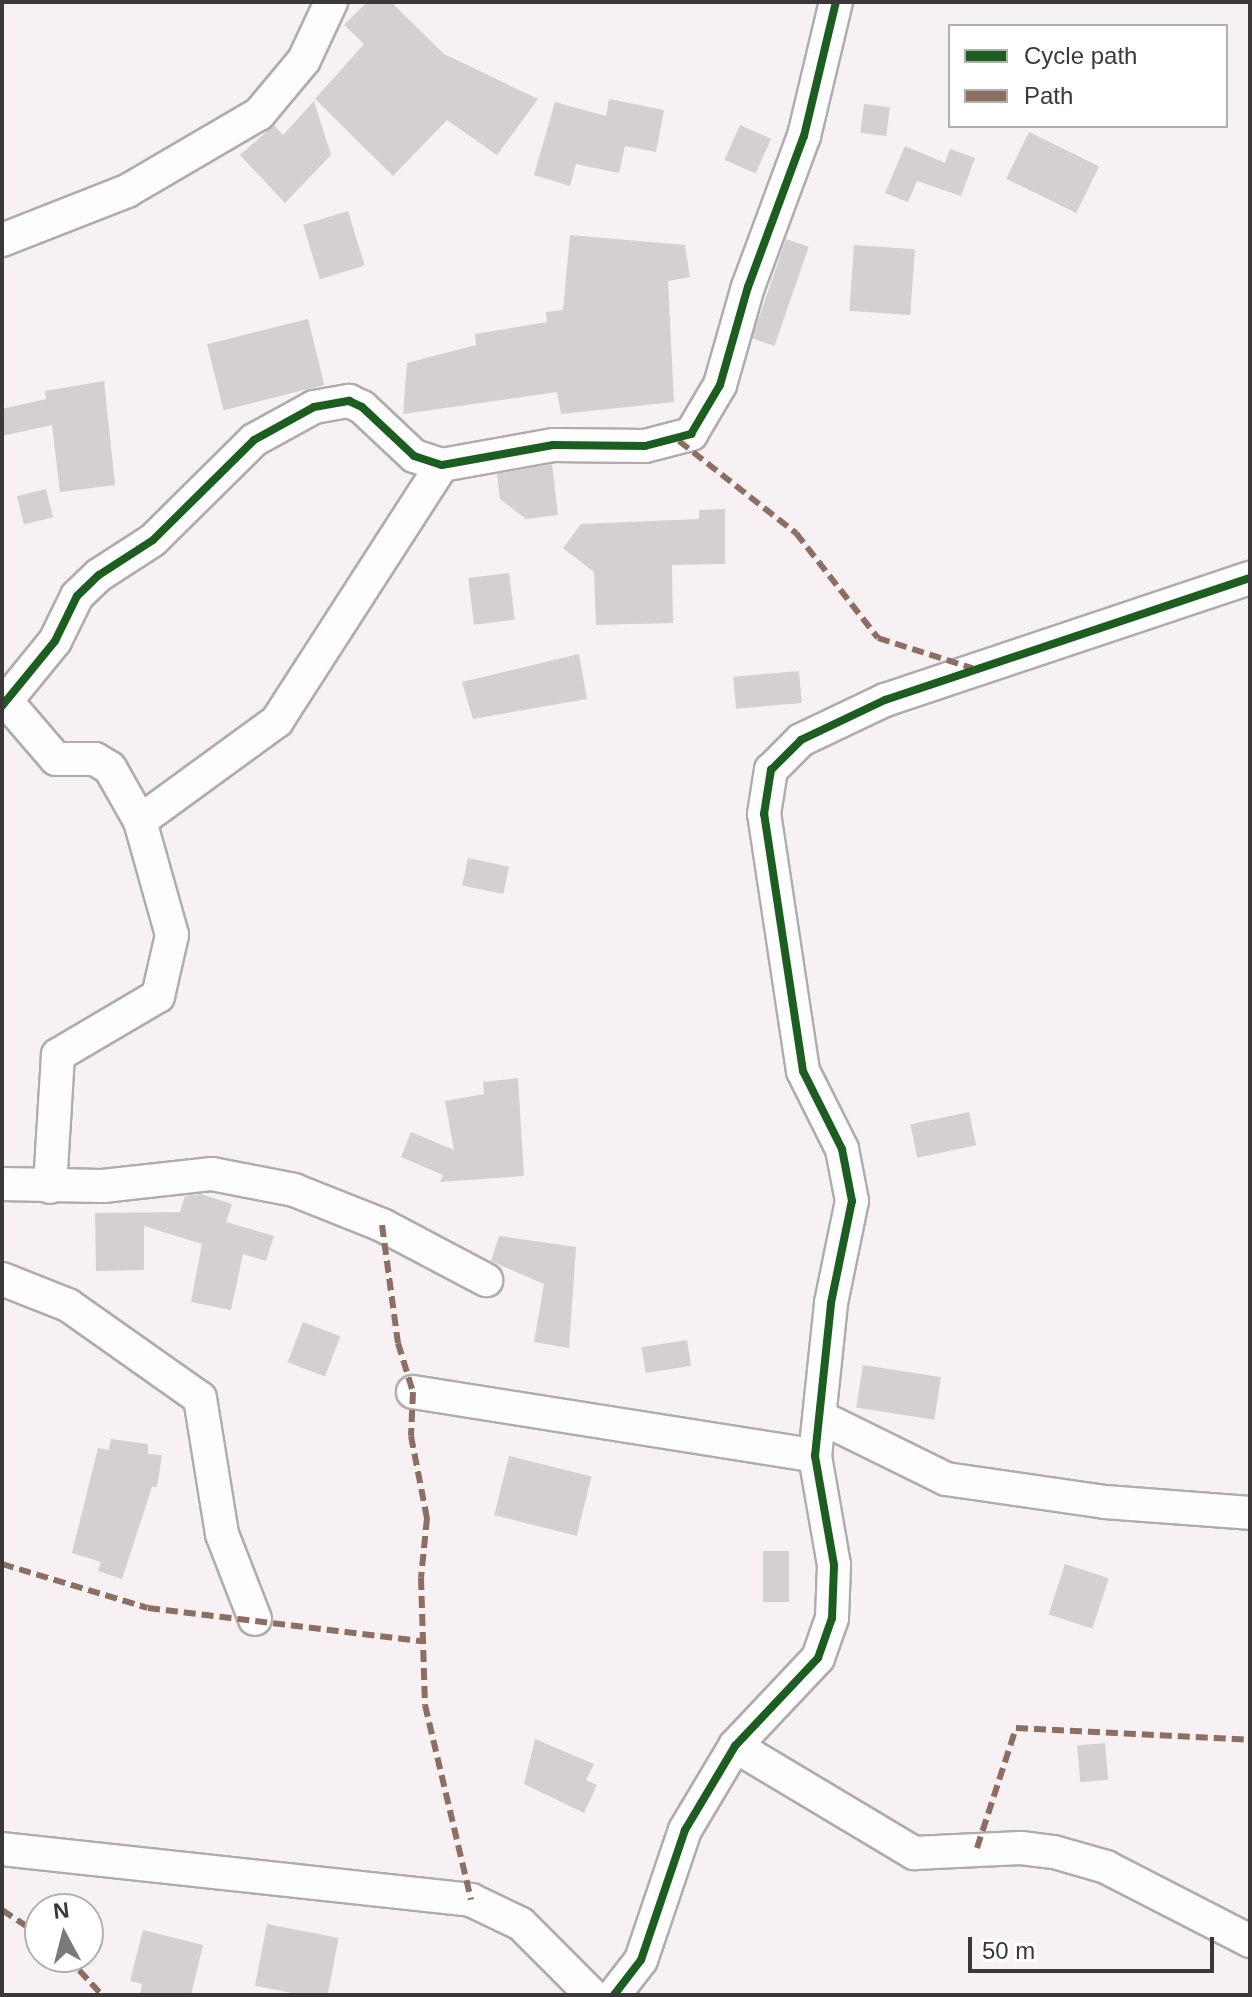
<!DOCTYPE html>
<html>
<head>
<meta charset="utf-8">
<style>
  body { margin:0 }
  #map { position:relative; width:1252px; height:1997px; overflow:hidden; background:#f7f1f4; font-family:Arial,sans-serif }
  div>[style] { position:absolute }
  .building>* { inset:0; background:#d4cfd1; transform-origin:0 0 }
  .roads { filter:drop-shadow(2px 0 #b0acae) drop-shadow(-2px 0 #b0acae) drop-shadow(0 2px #b0acae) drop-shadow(0 -2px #b0acae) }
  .minor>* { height:32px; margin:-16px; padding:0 16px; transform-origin:16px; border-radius:16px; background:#fefdfd }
  .quiet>* { height:6px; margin-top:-3px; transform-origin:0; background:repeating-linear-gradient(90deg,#8d6e63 0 12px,transparent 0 18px) }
  .cycleway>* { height:8px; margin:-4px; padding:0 4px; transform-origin:4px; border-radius:4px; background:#1b5e20 }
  span { translate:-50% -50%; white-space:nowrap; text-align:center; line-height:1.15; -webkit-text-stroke:7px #fff; paint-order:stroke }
  .frame { position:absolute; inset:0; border:4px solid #3c383a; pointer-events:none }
  .legend { position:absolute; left:948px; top:24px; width:280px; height:104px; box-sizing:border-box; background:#fff; border:2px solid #b1afb0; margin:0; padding:10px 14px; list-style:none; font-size:24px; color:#3c383a }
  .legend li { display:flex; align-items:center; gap:16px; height:40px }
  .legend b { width:40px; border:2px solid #b1afb0 }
  .north { position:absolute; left:24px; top:1893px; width:80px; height:80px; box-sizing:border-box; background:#fff; border:2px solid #b1afb0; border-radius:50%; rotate:353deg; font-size:22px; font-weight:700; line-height:32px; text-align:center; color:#3c383a }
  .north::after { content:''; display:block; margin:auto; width:28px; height:36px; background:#7d797b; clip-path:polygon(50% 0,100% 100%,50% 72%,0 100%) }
  .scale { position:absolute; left:968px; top:1937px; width:246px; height:36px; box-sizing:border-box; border:4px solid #3c383a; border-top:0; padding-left:10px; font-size:24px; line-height:28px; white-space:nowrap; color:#3c383a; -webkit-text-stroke:6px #fff; paint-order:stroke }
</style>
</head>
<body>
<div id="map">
  <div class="building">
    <div style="clip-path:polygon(367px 2px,391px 2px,444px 54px,538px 99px,497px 155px,447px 120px,393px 176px,315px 99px,364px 44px,344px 25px)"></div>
    <div style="clip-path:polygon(609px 99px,664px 110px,656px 152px,625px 146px,619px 173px,576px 164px,570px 186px,534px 175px,555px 102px,606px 116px)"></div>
    <div style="clip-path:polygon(314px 101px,331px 155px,285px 203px,240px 155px,274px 125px,283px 135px)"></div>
    <div style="left:864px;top:104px;width:26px;height:29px;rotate:7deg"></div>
    <div style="left:740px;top:125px;width:34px;height:38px;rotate:24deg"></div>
    <div style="left:1029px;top:132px;width:78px;height:52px;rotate:26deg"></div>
    <div style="clip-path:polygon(905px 146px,945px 163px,950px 149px,975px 158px,961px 196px,917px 181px,908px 202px,885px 193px)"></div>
    <div style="left:348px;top:211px;width:57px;height:47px;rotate:73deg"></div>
    <div style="clip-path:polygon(570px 235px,685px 245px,690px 277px,668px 281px,674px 402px,561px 414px,557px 392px,403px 414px,407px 363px,476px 345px,475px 334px,547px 322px,546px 312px,563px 310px)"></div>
    <div style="left:786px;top:239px;width:24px;height:105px;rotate:19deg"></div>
    <div style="left:854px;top:245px;width:61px;height:66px;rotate:4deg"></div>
    <div style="left:308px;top:319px;width:68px;height:104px;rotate:76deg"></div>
    <div style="clip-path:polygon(104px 381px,115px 485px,60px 492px,52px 425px,2px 436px,2px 409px,46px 399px,45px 391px)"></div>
    <div style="clip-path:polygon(552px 464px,558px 515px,526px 519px,500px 499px,497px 474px)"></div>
    <div style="left:46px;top:489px;width:29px;height:30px;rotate:76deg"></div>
    <div style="clip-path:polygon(725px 509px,725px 564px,672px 565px,673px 623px,596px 625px,594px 572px,563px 548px,581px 524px,699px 519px,699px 510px)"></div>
    <div style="left:509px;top:573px;width:47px;height:41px;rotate:83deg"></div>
    <div style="clip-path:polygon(579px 654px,587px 699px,473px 719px,462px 682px)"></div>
    <div style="left:799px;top:671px;width:32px;height:66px;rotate:85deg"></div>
    <div style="left:468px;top:858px;width:42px;height:28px;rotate:12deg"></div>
    <div style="clip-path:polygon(518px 1078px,524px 1176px,440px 1182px,443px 1175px,401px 1157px,411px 1132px,454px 1150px,445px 1101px,484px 1094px,483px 1082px)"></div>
    <div style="left:969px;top:1112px;width:34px;height:60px;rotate:78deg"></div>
    <div style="clip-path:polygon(201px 1194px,232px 1204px,226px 1222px,274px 1236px,266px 1261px,243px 1254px,231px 1310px,191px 1302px,202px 1244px,144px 1226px,144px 1270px,96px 1271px,95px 1213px,180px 1212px,185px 1196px)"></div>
    <div style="clip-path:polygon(499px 1236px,576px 1247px,569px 1348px,534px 1342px,544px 1284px,491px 1261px)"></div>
    <div style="left:303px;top:1322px;width:40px;height:43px;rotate:21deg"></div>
    <div style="left:687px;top:1340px;width:26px;height:46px;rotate:81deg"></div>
    <div style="left:863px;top:1365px;width:79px;height:43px;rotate:9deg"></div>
    <div style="clip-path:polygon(111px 1439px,148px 1444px,148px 1454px,162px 1455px,157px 1487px,152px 1487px,122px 1579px,98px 1571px,101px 1562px,72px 1553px,98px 1448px,109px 1450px)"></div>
    <div style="left:509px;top:1456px;width:85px;height:61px;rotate:14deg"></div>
    <div style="left:763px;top:1551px;width:26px;height:51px"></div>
    <div style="left:1065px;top:1564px;width:46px;height:53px;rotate:18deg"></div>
    <div style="clip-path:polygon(535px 1739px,594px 1764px,586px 1780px,597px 1785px,584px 1813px,524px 1784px)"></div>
    <div style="left:1105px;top:1743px;width:37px;height:28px;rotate:85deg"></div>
    <div style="left:267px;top:1924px;width:73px;height:63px;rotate:11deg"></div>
    <div style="clip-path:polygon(143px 1930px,203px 1945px,191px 1995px,140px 1995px,142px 1984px,130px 1981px)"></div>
  </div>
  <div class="roads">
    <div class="minor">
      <div style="left:2px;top:240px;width:134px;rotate:-21.4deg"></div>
      <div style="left:127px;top:191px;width:153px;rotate:-30.3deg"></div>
      <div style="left:259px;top:114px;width:70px;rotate:-50.2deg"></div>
      <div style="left:304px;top:60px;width:64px;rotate:-65deg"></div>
      <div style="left:7px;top:702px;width:75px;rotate:49.3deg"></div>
      <div style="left:56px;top:759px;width:39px"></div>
      <div style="left:95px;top:759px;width:17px;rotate:31deg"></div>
      <div style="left:110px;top:768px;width:61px;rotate:60.5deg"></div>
      <div style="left:140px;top:821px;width:118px;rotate:74.3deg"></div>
      <div style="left:172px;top:935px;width:63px;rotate:102.9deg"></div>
      <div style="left:158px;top:996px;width:116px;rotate:149.5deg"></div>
      <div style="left:58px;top:1055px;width:132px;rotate:93.5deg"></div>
      <div style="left:2px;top:706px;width:84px;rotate:-50.8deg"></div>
      <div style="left:55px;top:641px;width:50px;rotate:-63.9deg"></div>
      <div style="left:77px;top:596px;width:30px;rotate:-44deg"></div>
      <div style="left:99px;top:575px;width:64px;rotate:-32.9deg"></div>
      <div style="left:153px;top:540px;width:142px;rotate:-44.7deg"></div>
      <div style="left:254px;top:440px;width:68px;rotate:-28.8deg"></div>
      <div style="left:314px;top:407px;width:36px;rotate:-10deg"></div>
      <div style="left:349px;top:401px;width:14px;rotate:25deg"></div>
      <div style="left:362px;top:407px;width:71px;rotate:43.3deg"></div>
      <div style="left:414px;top:456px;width:29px;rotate:18deg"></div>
      <div style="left:442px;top:465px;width:113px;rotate:-10.2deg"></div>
      <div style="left:553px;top:445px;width:92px;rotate:0.6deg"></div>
      <div style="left:645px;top:446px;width:48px;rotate:-14.6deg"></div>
      <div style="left:691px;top:434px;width:57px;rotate:-59.4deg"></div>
      <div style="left:720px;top:385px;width:102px;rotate:-74.1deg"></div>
      <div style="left:748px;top:287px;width:161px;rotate:-69.7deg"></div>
      <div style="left:804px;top:136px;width:138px;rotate:-76.6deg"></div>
      <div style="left:140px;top:821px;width:170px;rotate:-36.1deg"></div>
      <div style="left:277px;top:721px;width:305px;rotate:-57.2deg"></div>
      <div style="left:2px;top:1184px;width:101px;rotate:1.1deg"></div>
      <div style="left:103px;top:1186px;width:110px;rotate:-6.3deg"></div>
      <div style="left:212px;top:1174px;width:84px;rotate:11deg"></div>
      <div style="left:294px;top:1190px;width:95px;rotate:21.7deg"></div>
      <div style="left:382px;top:1225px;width:118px;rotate:27.9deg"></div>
      <div style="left:2px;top:1279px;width:71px;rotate:21.5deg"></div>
      <div style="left:68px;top:1305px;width:161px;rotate:35.2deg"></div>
      <div style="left:200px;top:1398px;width:138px;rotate:80.8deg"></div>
      <div style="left:222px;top:1534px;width:91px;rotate:68.8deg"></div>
      <div style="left:413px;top:1392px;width:407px;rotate:9deg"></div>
      <div style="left:820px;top:1417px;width:140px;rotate:26.2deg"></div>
      <div style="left:946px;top:1479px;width:161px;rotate:8.2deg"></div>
      <div style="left:1105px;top:1502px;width:145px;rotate:4.3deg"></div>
      <div style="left:735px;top:1746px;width:209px;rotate:30.9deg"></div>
      <div style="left:914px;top:1853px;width:107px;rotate:-2.7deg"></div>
      <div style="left:1021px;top:1848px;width:33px;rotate:7deg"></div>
      <div style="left:1054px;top:1852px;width:54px;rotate:16.1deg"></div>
      <div style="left:1106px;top:1867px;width:162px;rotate:27.2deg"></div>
      <div style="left:2px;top:1849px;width:472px;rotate:6.2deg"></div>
      <div style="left:471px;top:1900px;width:55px;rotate:25.6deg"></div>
      <div style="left:521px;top:1924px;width:100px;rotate:45deg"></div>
      <div style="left:614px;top:1995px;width:44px;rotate:-52.4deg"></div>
      <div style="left:641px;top:1960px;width:137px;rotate:-71.3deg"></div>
      <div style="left:685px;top:1830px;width:98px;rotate:-59.2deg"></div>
      <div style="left:735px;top:1746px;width:121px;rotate:-46.7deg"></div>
      <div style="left:818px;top:1658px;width:42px;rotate:-70.7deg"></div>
      <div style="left:832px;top:1618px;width:53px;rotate:-87.8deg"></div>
      <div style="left:834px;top:1565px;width:111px;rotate:-99.9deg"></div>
      <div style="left:815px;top:1456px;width:154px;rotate:-84deg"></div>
      <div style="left:831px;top:1303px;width:104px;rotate:-78.4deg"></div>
      <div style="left:852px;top:1201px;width:53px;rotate:-100.9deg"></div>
      <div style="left:842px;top:1149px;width:87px;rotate:-116.6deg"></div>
      <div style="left:803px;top:1071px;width:260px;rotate:-98.6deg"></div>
      <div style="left:764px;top:814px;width:45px;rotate:-81deg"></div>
      <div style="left:771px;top:770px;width:42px;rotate:-45deg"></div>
      <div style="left:801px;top:740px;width:93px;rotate:-25.5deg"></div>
      <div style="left:885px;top:700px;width:385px;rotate:-18.5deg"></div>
    </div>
  </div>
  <div class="quiet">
    <div style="left:679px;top:441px;width:149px;rotate:38.2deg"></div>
    <div style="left:796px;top:533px;width:133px;rotate:52deg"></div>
    <div style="left:878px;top:638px;width:99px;rotate:17.7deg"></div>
    <div style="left:382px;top:1225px;width:119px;rotate:82.3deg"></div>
    <div style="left:398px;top:1343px;width:51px;rotate:73deg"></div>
    <div style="left:413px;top:1392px;width:44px;rotate:92.6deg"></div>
    <div style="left:411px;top:1436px;width:84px;rotate:79deg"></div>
    <div style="left:427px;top:1518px;width:60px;rotate:95.7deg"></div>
    <div style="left:421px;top:1578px;width:127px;rotate:88.2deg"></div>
    <div style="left:425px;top:1705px;width:200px;rotate:76.7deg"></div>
    <div style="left:2px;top:1564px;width:152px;rotate:16.8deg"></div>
    <div style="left:148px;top:1608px;width:276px;rotate:6.9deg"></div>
    <div style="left:977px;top:1848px;width:126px;rotate:-72deg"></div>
    <div style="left:1016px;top:1728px;width:234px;rotate:2.9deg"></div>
    <div style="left:2px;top:1910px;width:45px;rotate:33.3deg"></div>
    <div style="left:67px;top:1957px;width:52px;rotate:47.4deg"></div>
  </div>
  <div class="cycleway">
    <div style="left:2px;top:706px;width:84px;rotate:-50.8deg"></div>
    <div style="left:55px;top:641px;width:50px;rotate:-63.9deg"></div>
    <div style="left:77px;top:596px;width:30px;rotate:-44deg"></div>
    <div style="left:99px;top:575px;width:64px;rotate:-32.9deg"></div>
    <div style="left:153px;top:540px;width:142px;rotate:-44.7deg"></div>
    <div style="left:254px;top:440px;width:68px;rotate:-28.8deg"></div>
    <div style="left:314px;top:407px;width:36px;rotate:-10deg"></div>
    <div style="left:349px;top:401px;width:14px;rotate:25deg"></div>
    <div style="left:362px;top:407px;width:71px;rotate:43.3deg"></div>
    <div style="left:414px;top:456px;width:29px;rotate:18deg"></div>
    <div style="left:442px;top:465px;width:113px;rotate:-10.2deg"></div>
    <div style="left:553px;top:445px;width:92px;rotate:0.6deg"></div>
    <div style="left:645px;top:446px;width:48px;rotate:-14.6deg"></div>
    <div style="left:691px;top:434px;width:57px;rotate:-59.4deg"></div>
    <div style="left:720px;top:385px;width:102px;rotate:-74.1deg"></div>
    <div style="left:748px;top:287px;width:161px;rotate:-69.7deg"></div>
    <div style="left:804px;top:136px;width:138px;rotate:-76.6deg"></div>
    <div style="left:614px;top:1995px;width:44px;rotate:-52.4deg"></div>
    <div style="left:641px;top:1960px;width:137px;rotate:-71.3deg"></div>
    <div style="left:685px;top:1830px;width:98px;rotate:-59.2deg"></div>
    <div style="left:735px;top:1746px;width:121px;rotate:-46.7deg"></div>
    <div style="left:818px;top:1658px;width:42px;rotate:-70.7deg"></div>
    <div style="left:832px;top:1618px;width:53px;rotate:-87.8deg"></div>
    <div style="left:834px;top:1565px;width:111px;rotate:-99.9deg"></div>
    <div style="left:815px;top:1456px;width:154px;rotate:-84deg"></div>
    <div style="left:831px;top:1303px;width:104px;rotate:-78.4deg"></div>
    <div style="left:852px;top:1201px;width:53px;rotate:-100.9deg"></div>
    <div style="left:842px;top:1149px;width:87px;rotate:-116.6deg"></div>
    <div style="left:803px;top:1071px;width:260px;rotate:-98.6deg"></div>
    <div style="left:764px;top:814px;width:45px;rotate:-81deg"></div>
    <div style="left:771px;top:770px;width:42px;rotate:-45deg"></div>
    <div style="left:801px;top:740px;width:93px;rotate:-25.5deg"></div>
    <div style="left:885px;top:700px;width:385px;rotate:-18.5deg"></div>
  </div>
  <div class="frame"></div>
  <ul class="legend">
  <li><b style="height:10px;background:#1b5e20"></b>Cycle path</li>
  <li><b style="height:10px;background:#8d6e63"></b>Path</li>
  </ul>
  <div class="north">N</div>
  <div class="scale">50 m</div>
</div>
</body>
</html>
